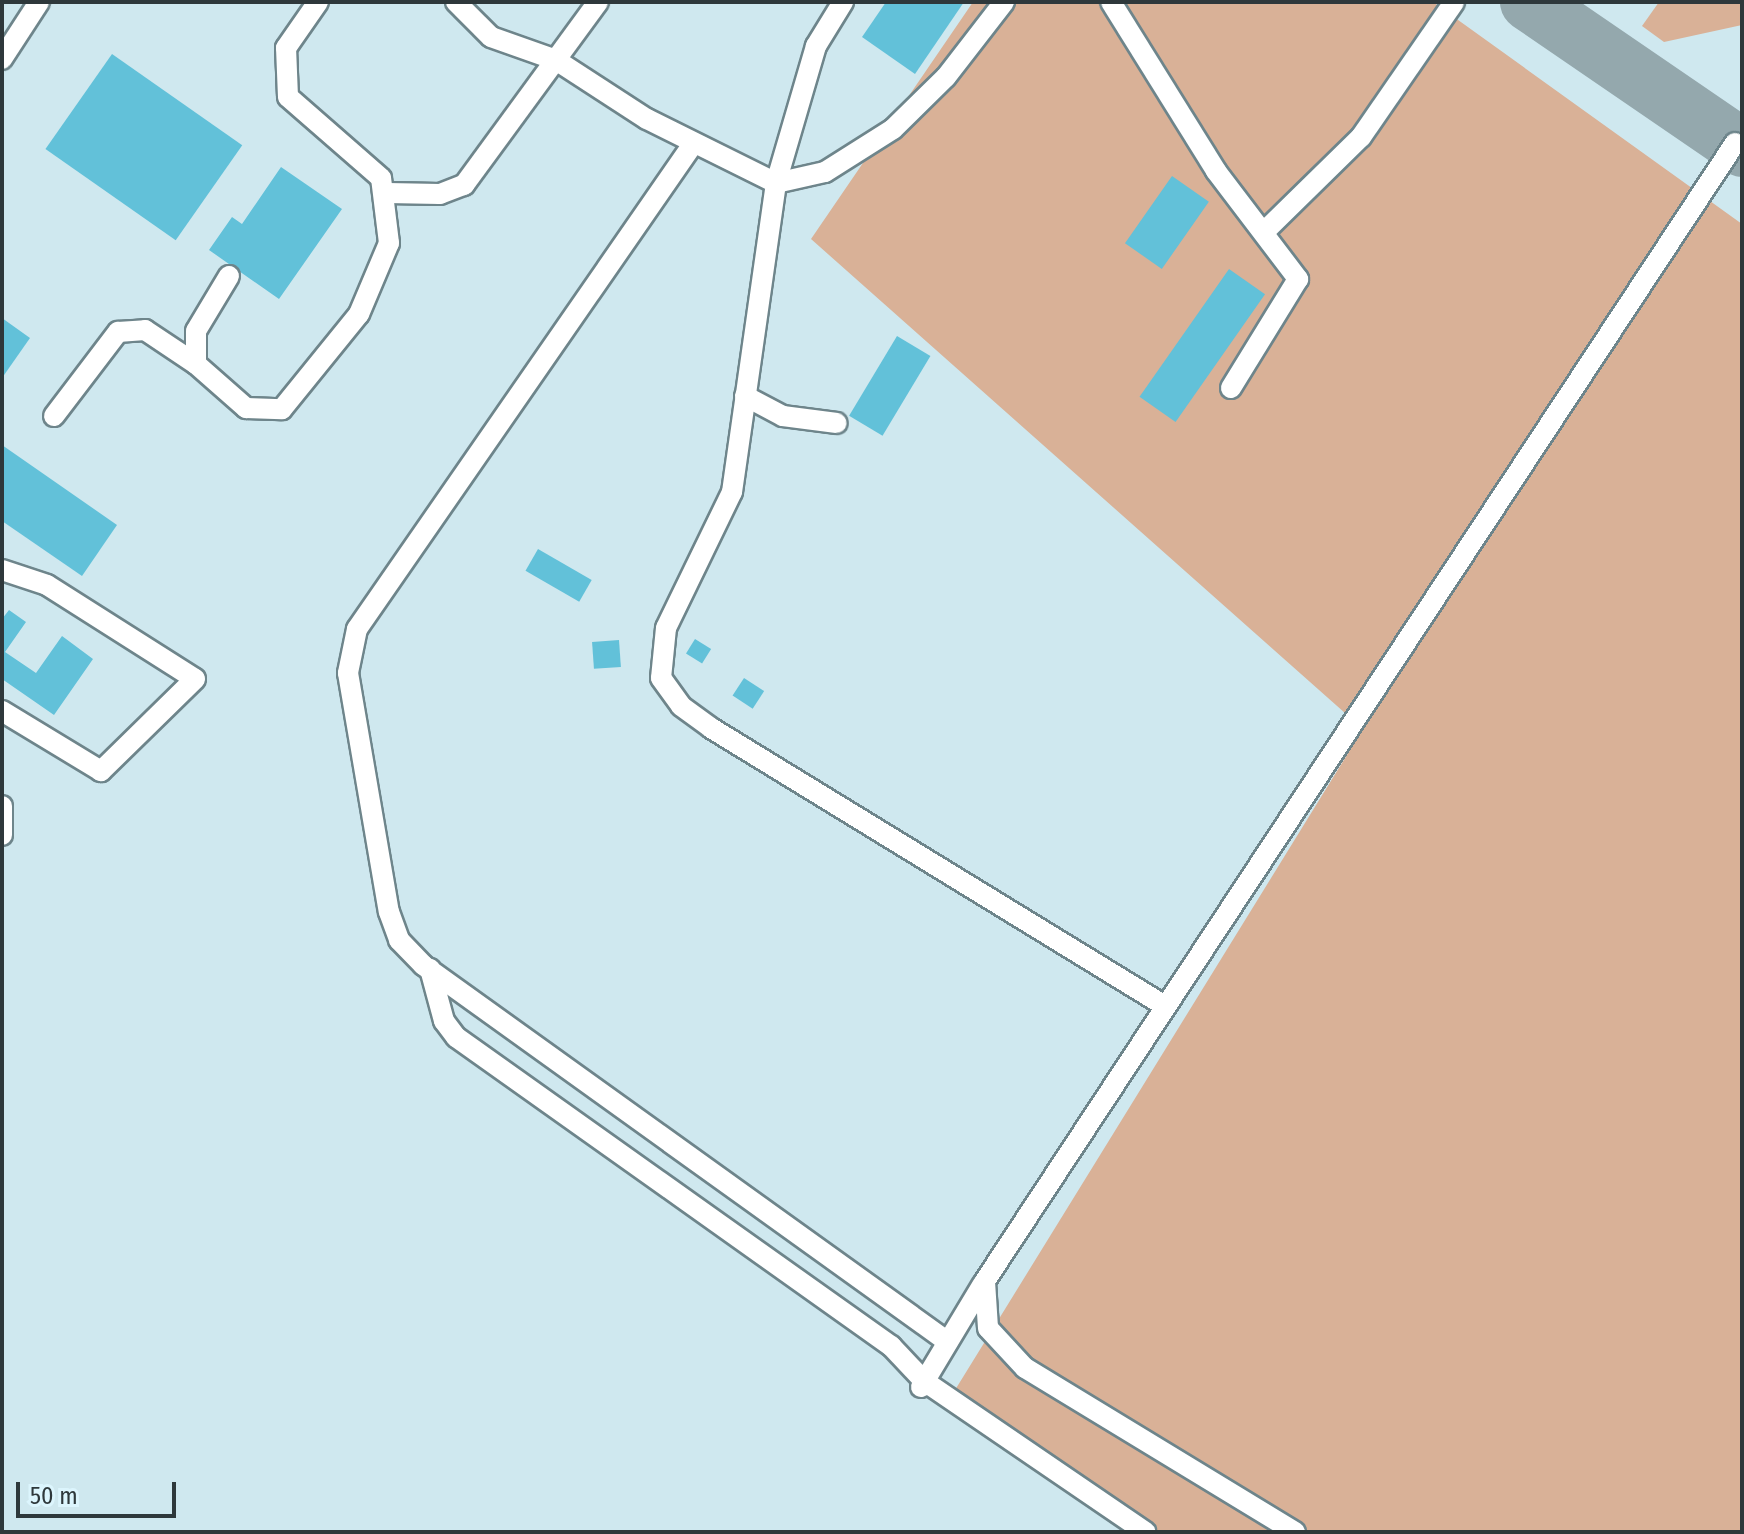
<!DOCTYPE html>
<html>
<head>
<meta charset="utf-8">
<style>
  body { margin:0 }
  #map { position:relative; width:1744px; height:1534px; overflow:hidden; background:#cfe8ef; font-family:"Fira Sans Condensed",sans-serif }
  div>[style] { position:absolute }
  .green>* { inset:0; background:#d9b197 }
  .taxiway>* { height:58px; margin:-29px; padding:0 29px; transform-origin:29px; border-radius:29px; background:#94a8ad }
  .building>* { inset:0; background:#62c1d9; transform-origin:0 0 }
  .roads { filter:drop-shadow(2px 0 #6e858b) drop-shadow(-2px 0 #6e858b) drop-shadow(0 2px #6e858b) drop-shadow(0 -2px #6e858b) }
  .minor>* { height:20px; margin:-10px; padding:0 10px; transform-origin:10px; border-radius:10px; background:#fff }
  span { translate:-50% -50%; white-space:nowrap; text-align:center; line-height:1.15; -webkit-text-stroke:6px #dcf5fd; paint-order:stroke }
  .frame { position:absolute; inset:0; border:4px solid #2e383b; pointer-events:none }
  .scale { position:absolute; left:16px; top:1482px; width:160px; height:36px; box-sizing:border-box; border:4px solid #2e383b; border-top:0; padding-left:10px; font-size:24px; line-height:28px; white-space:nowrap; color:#2e383b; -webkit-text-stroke:6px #dcf5fd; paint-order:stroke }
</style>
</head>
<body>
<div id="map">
  <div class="green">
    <div style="clip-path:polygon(973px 2px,1433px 2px,1742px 224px,1742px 1532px,1132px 1532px,947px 1403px,1363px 729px,811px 239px)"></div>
    <div style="clip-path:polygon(1659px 2px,1742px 2px,1742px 25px,1664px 42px,1642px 26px)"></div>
  </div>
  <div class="taxiway">
    <div style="left:1529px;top:2px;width:258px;rotate:34.4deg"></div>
  </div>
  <div class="building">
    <div style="clip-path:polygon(886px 2px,964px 2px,915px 74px,862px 37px)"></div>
    <div style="left:112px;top:54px;width:159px;height:116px;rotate:35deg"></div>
    <div style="clip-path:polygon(281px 167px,342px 209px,279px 299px,209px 250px,232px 217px,242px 224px)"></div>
    <div style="left:1172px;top:176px;width:45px;height:82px;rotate:35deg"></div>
    <div style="left:1229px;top:269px;width:44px;height:156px;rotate:35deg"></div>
    <div style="clip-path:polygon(2px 318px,30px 338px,2px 378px)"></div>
    <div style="left:897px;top:336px;width:39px;height:93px;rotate:31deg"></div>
    <div style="clip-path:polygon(2px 445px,117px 525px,82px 576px,2px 521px)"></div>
    <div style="left:538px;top:549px;width:62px;height:25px;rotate:30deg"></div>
    <div style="clip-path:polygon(9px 610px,26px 622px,5px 652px,36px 673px,62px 636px,93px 659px,54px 715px,2px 679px,2px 619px)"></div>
    <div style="left:695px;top:639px;width:19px;height:17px;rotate:32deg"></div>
    <div style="left:619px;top:640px;width:27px;height:27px;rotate:86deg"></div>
    <div style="left:744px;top:678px;width:24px;height:21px;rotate:33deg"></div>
  </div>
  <div class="roads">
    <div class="minor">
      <div style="left:456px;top:2px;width:49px;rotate:45deg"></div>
      <div style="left:491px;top:37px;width:69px;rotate:19.5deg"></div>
      <div style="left:556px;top:60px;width:108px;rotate:33deg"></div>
      <div style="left:647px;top:119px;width:144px;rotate:26.4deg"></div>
      <div style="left:776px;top:183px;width:50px;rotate:-12.7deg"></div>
      <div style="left:825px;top:172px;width:80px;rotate:-32.3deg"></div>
      <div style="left:893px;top:129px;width:74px;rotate:-44.5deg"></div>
      <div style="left:946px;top:77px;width:95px;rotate:-52.3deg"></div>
      <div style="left:843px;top:2px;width:52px;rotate:121.5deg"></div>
      <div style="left:816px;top:46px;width:143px;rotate:106.3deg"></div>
      <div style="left:776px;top:183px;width:312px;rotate:98.1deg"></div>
      <div style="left:732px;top:492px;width:151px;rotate:115.9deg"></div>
      <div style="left:666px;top:628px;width:50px;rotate:95.7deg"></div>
      <div style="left:661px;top:678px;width:34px;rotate:54deg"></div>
      <div style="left:681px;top:706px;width:37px;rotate:36deg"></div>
      <div style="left:711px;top:728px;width:532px;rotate:31.48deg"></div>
      <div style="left:1111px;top:2px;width:199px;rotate:58.1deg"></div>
      <div style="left:1216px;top:171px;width:136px;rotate:52.8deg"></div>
      <div style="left:1298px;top:279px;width:128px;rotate:121.6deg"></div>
      <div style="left:2px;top:59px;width:68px;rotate:-57deg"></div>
      <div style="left:693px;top:144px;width:590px;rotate:124.71deg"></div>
      <div style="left:357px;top:629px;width:45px;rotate:101.6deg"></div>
      <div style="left:348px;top:673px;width:242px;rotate:80.3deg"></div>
      <div style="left:389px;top:912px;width:30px;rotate:70deg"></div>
      <div style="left:399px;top:940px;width:35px;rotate:46deg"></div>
      <div style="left:423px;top:965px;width:646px;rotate:35.68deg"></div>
      <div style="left:387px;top:193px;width:53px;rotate:1.1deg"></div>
      <div style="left:440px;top:194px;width:26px;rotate:-21deg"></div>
      <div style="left:464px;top:185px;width:227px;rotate:-53.8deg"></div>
      <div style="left:1266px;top:230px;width:133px;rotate:-44.4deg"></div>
      <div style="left:1361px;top:137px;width:164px;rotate:-55.4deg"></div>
      <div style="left:229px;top:276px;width:64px;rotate:121deg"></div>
      <div style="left:196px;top:331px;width:33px;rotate:90deg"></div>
      <div style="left:196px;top:364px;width:67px;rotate:41.3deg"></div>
      <div style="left:246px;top:408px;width:36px;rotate:2deg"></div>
      <div style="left:282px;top:409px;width:122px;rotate:-51deg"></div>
      <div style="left:359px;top:314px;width:77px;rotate:-67.1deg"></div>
      <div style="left:389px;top:243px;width:65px;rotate:-97deg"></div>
      <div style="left:381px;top:178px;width:123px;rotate:-138.9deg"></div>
      <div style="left:288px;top:97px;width:49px;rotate:-92.3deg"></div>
      <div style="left:286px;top:48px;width:56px;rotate:-55.2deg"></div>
      <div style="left:745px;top:396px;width:43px;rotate:27.8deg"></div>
      <div style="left:783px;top:416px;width:54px;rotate:7.4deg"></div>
      <div style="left:54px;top:416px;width:106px;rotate:-52.7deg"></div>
      <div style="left:118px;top:332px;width:27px;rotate:-4deg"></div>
      <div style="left:145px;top:330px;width:61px;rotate:33.7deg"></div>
      <div style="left:2px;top:570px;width:47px;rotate:18.4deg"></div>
      <div style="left:47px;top:585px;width:175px;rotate:32.4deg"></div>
      <div style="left:195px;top:679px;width:132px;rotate:135.6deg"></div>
      <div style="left:101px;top:771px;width:116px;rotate:-148.8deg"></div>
      <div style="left:2px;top:806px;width:29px;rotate:90deg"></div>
      <div style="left:430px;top:969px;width:54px;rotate:74.9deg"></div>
      <div style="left:444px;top:1021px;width:20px;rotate:53deg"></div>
      <div style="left:456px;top:1037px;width:534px;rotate:35.39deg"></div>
      <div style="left:891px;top:1346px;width:48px;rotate:46.7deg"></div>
      <div style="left:924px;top:1381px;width:268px;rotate:34.3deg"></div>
      <div style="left:921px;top:1387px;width:120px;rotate:-59deg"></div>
      <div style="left:1295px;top:1532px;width:316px;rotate:-148.7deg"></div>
      <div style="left:1025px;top:1368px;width:54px;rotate:-132.8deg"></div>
      <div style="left:988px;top:1328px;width:47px;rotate:-93.7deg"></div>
      <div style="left:985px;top:1281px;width:1363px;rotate:-56.61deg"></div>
    </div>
  </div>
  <div class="frame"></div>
  <div class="scale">50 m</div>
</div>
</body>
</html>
